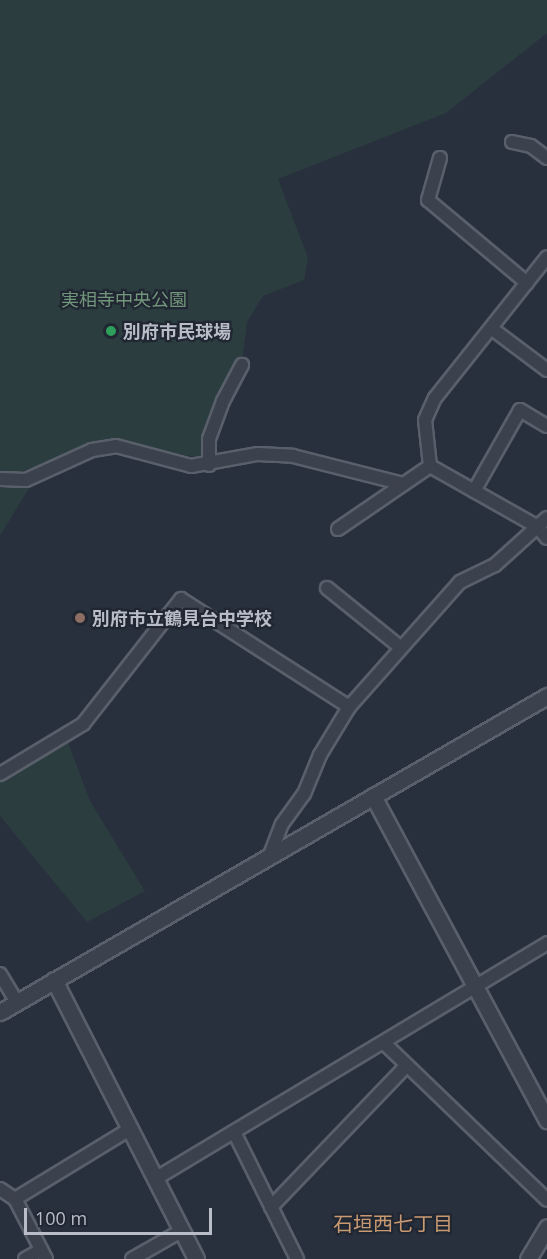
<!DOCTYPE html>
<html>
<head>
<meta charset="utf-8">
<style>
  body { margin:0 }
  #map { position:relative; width:547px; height:1259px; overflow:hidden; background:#28303d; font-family:"Open Sans","Noto Sans JP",sans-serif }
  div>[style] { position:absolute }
  .green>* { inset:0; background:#2b3d3f }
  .roads { filter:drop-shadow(2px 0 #59606b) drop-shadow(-2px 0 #59606b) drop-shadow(0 2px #59606b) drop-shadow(0 -2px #59606b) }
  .minor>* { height:12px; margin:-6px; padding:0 6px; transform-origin:6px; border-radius:6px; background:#3c424d }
  .tertiary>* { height:15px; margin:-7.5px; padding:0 7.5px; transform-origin:7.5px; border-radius:7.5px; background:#3c424d }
  .dots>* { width:16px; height:16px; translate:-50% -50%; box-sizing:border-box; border:3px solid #202732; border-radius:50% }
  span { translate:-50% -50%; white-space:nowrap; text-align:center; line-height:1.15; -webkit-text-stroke:4.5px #202732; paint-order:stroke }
  .park-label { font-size:18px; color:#72967b }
  .poi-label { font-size:18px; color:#b8bdc8; font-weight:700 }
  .left { translate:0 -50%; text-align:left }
  .neighbourhood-label { font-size:20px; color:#c99a72 }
  .scale { position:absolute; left:24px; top:1208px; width:188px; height:27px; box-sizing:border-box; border:3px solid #b8bdc8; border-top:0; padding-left:8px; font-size:18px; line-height:21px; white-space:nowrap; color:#b8bdc8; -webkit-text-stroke:4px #202732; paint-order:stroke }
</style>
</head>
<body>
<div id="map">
  <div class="green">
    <div style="clip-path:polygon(0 0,547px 0,547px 33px,446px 113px,278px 179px,308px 258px,304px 280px,263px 296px,247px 322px,243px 354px,205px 459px,110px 440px,14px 474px,0 471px)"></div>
    <div style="clip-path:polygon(0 488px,29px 488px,0 536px)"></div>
    <div style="clip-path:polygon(67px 740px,90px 801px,145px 891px,87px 922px,0 816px,0 782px)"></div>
  </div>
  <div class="roads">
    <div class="minor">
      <div style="left:512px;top:142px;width:19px;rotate:12deg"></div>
      <div style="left:531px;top:146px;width:20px;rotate:37deg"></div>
      <div style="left:440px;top:158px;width:44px;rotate:105.9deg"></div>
      <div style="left:428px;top:200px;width:129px;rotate:40deg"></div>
      <div style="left:491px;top:328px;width:70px;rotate:36.9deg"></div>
      <div style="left:209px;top:465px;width:26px;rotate:-90deg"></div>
      <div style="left:209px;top:439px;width:40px;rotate:-69.8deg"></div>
      <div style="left:223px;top:401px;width:41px;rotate:-62.2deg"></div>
      <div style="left:430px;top:466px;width:46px;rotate:-96.2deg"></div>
      <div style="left:425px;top:420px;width:24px;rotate:-66deg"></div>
      <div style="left:435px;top:398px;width:180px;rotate:-51.5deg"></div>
      <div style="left:0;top:479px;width:26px;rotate:2deg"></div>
      <div style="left:26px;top:480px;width:72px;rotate:-24.4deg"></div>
      <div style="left:92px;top:450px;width:24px;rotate:-9deg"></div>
      <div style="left:116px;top:446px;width:78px;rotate:14.9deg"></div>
      <div style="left:191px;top:466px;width:68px;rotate:-10.2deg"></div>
      <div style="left:258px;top:454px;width:35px;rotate:3deg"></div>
      <div style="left:293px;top:456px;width:110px;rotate:14.2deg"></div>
      <div style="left:474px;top:491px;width:93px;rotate:-60.4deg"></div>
      <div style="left:520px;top:410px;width:31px;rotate:31deg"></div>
      <div style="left:338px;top:529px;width:112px;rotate:-34.4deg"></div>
      <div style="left:430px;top:466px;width:124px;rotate:29.5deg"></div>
      <div style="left:538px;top:527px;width:14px;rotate:51deg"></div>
      <div style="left:327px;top:588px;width:94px;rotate:38.9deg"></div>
      <div style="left:0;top:774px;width:97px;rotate:-31.1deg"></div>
      <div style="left:83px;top:724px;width:159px;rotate:-51.9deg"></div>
      <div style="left:181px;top:599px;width:200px;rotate:32.7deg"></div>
      <div style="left:270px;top:855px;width:33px;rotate:-69deg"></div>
      <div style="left:282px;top:824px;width:37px;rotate:-54deg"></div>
      <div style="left:304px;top:794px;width:42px;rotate:-67.7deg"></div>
      <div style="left:320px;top:755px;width:56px;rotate:-58.9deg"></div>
      <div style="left:349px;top:707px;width:167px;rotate:-48.4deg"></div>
      <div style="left:460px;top:582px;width:39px;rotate:-26deg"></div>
      <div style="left:495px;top:565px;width:70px;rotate:-42.1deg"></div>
      <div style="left:0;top:974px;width:31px;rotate:59deg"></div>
      <div style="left:384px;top:1043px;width:226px;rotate:43.9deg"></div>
      <div style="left:234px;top:1132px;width:142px;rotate:63.6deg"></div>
      <div style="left:155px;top:1179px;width:458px;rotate:-31deg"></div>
      <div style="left:0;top:1189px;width:18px;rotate:34deg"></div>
      <div style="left:271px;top:1207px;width:195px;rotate:-46.2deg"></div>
      <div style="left:25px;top:1259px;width:18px;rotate:-29deg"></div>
      <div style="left:46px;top:1259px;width:68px;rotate:-117.3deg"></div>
      <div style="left:15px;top:1199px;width:135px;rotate:-31.3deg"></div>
      <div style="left:132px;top:1259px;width:56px;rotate:-29.7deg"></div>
    </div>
    <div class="tertiary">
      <div style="left:373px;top:796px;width:368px;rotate:61.8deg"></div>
      <div style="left:54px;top:980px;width:313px;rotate:63deg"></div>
      <div style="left:0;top:1012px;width:632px;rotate:-30.01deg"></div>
      <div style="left:528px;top:1259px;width:37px;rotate:-59deg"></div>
    </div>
  </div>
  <div class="dots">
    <div style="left:111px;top:331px;background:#2e9e5b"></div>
    <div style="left:80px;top:618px;background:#8d6e63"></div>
  </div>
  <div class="park-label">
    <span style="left:124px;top:299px">実相寺中央公園</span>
  </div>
  <div class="poi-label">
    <span class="left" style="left:123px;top:331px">別府市民球場</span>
    <span class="left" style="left:92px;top:618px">別府市立鶴見台中学校</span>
  </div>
  <div class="neighbourhood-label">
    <span style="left:393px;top:1223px">石垣西七丁目</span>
  </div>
  <div class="scale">100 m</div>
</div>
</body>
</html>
